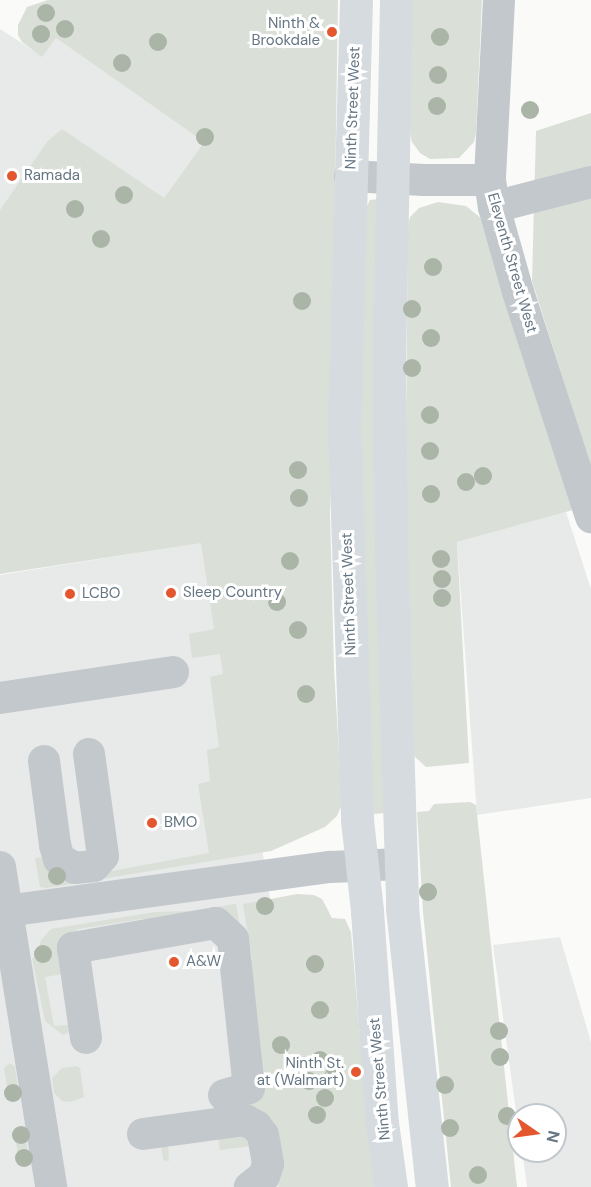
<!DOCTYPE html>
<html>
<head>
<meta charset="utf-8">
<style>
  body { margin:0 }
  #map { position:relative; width:591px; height:1187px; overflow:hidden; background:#fafaf8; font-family:"DM Sans",sans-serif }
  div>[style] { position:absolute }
  .built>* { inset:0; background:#e8e9e9 }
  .green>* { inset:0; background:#dadfd7 }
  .minor>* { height:32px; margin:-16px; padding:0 16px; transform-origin:16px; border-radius:16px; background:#c3c8cc }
  .major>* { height:33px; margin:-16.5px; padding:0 16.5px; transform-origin:16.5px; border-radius:16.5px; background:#d6dbdf }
  .trees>* { width:18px; height:18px; margin:-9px; border-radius:50%; background:#aab4a7 }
  .dots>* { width:16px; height:16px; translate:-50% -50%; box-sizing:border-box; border:3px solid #fff; border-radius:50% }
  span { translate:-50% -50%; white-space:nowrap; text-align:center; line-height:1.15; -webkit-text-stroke:6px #fff; paint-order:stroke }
  .poi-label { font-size:15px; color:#657683 }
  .right { translate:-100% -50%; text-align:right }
  .left { translate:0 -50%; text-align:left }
  .street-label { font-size:15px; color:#657683 }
  .north { position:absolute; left:507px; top:1103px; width:60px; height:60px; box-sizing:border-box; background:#fff; border:2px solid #c1c8cd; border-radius:50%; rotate:103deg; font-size:16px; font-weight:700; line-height:24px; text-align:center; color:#657683 }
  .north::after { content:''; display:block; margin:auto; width:21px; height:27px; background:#e4572e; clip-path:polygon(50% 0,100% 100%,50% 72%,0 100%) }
</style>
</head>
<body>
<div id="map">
  <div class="built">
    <div style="clip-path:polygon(0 29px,42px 56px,56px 38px,204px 142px,164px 198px,0 213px)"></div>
    <div style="clip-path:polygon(566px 512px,591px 589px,591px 798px,477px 815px,457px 542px)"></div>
    <div style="clip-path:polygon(211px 541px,318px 1187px,0 1187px,0 575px)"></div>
    <div style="clip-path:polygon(560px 937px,591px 1042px,591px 1187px,527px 1187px,522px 1151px,555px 1151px,555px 1115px,519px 1115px,519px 1133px,493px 945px)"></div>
  </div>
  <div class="green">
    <div style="clip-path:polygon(48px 0,338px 0,330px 514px,334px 668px,342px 804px,337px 816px,325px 827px,271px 851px,47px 888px,40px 887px,35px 858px,47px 857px,106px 872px,209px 853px,198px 784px,210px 781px,207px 750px,219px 747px,210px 677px,223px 674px,220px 654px,192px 658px,189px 634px,214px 629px,201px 543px,0 574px,0 210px,47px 142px,62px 129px,164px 198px,204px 142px,56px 38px,42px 57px,22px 42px,18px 35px,18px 25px,27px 7px)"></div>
    <div style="clip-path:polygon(412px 0,482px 0,476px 133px,474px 142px,459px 158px,430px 159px,420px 153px,412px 142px,410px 133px)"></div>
    <div style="clip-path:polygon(591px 113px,591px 467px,532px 281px,536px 131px)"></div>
    <div style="clip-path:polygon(379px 199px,386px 813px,373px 814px,360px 448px,363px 227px,365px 210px,370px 200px)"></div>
    <div style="clip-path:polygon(438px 202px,466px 206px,482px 219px,516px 337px,573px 510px,457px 542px,469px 763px,426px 767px,414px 756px,413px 751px,405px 532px,408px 227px,410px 217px,419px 208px)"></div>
    <div style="clip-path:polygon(470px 802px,476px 805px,517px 1187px,451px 1187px,423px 912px,417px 812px,429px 811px,434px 804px)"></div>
    <div style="clip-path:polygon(297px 894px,314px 895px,322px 899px,332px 918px,345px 919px,351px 932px,363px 1071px,379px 1187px,279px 1187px,275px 1135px,236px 1109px,243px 961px,252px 960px,243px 904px)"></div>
    <div style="clip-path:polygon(236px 904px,244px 949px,142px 919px,78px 929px,73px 934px,64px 974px,45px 977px,54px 1026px,68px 1025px,71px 1031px,63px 1035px,45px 1021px,32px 958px,37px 957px,41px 940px,51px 929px,155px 912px,191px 911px)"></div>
    <div style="clip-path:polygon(10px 1063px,15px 1067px,19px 1096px,14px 1101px,9px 1097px,4px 1068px)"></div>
    <div style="clip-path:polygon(77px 1066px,80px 1068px,84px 1097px,70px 1102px,62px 1101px,54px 1093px,52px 1078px,62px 1068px)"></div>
    <div style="clip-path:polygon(19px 1129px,25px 1133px,29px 1160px,25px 1167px,19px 1162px,15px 1135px)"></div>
    <div style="clip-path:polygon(233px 1129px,258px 1145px,220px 1150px,218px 1137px,168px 1145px,169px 1161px,163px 1160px,161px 1144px)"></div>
  </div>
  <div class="minor">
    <div style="left:499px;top:0;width:180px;rotate:92.9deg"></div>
    <div style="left:490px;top:180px;width:27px;rotate:82deg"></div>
    <div style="left:494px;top:207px;width:88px;rotate:74.2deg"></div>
    <div style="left:518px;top:292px;width:237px;rotate:72deg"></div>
    <div style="left:350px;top:176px;width:74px;rotate:3.1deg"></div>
    <div style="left:424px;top:180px;width:66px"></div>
    <div style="left:494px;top:207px;width:100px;rotate:-14.5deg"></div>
    <div style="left:0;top:698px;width:175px;rotate:-8.5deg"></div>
    <div style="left:44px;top:761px;width:85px;rotate:82.5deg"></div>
    <div style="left:55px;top:845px;width:15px;rotate:74deg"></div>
    <div style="left:59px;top:859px;width:18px;rotate:29deg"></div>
    <div style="left:75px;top:868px;width:19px;rotate:-6deg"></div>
    <div style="left:94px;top:866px;width:13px;rotate:-48deg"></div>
    <div style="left:103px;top:856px;width:103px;rotate:-97.8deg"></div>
    <div style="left:0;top:867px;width:324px;rotate:80.9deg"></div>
    <div style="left:0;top:912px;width:333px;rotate:-7.8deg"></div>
    <div style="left:330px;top:867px;width:71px;rotate:-2.4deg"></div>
    <div style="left:86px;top:1038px;width:91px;rotate:-98.2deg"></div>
    <div style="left:73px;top:948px;width:145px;rotate:-9.9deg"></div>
    <div style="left:216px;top:923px;width:23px;rotate:43deg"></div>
    <div style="left:233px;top:939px;width:150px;rotate:83.9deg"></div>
    <div style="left:249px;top:1088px;width:26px;rotate:164deg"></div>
    <div style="left:143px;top:1134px;width:103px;rotate:-7.8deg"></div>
    <div style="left:245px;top:1120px;width:13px;rotate:29deg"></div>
    <div style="left:256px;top:1126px;width:11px;rotate:52deg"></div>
    <div style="left:263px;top:1135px;width:29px;rotate:80deg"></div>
    <div style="left:268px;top:1164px;width:13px;rotate:108deg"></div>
    <div style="left:264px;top:1176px;width:18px;rotate:142deg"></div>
  </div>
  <div class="major">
    <div style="left:356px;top:0;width:424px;rotate:91.6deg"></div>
    <div style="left:344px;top:424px;width:396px;rotate:88.1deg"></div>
    <div style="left:357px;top:820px;width:92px;rotate:83.7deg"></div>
    <div style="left:367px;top:911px;width:213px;rotate:86deg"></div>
    <div style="left:382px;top:1123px;width:65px;rotate:82deg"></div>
    <div style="left:396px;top:0;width:376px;rotate:91.1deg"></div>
    <div style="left:389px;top:376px;width:172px;rotate:89.3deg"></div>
    <div style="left:391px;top:548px;width:360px;rotate:88.2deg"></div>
    <div style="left:402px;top:908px;width:281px;rotate:83.9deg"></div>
  </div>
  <div class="trees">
    <div style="left:46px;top:13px"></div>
    <div style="left:65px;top:29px"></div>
    <div style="left:41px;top:34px"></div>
    <div style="left:440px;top:37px"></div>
    <div style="left:158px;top:42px"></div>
    <div style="left:122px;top:63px"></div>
    <div style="left:438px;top:75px"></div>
    <div style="left:437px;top:106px"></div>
    <div style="left:530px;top:110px"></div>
    <div style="left:205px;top:137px"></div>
    <div style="left:124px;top:195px"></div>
    <div style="left:75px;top:209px"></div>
    <div style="left:101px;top:239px"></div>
    <div style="left:433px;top:267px"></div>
    <div style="left:302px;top:301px"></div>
    <div style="left:412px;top:309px"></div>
    <div style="left:431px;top:338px"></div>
    <div style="left:412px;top:368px"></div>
    <div style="left:430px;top:415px"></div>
    <div style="left:430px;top:451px"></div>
    <div style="left:298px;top:470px"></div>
    <div style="left:483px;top:476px"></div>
    <div style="left:466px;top:482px"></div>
    <div style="left:431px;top:494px"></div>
    <div style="left:299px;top:498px"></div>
    <div style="left:441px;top:559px"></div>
    <div style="left:290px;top:561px"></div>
    <div style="left:442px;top:579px"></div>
    <div style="left:442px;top:598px"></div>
    <div style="left:277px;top:602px"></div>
    <div style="left:298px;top:630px"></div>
    <div style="left:306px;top:694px"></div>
    <div style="left:57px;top:876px"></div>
    <div style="left:428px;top:892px"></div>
    <div style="left:265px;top:906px"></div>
    <div style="left:43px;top:954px"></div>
    <div style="left:315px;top:964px"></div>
    <div style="left:320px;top:1010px"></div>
    <div style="left:499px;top:1031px"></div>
    <div style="left:281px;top:1045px"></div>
    <div style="left:500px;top:1057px"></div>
    <div style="left:320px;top:1060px"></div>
    <div style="left:334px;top:1075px"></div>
    <div style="left:309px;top:1081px"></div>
    <div style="left:445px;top:1085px"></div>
    <div style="left:13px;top:1093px"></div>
    <div style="left:325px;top:1098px"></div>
    <div style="left:317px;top:1115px"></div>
    <div style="left:507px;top:1116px"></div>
    <div style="left:450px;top:1128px"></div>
    <div style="left:21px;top:1135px"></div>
    <div style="left:24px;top:1158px"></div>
    <div style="left:478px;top:1175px"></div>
  </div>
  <div class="dots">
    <div style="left:332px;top:32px;background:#e4572e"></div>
    <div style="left:12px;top:176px;background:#e4572e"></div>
    <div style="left:171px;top:593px;background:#e4572e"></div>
    <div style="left:70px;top:594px;background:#e4572e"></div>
    <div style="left:152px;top:823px;background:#e4572e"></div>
    <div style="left:174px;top:962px;background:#e4572e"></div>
    <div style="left:356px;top:1072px;background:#e4572e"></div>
  </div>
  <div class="poi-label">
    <span class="right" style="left:320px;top:32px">Ninth &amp;<br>Brookdale</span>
    <span class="left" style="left:24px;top:176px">Ramada</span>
    <span class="left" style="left:183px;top:593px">Sleep Country</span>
    <span class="left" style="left:82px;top:594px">LCBO</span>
    <span class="left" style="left:164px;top:823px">BMO</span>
    <span class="left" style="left:186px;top:962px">A&amp;W</span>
    <span class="right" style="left:344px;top:1072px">Ninth St.<br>at (Walmart)</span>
  </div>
  <div class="street-label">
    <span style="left:353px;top:108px;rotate:-88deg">Ninth Street West</span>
    <span style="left:512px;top:263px;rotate:74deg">Eleventh Street West</span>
    <span style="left:349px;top:594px;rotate:-92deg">Ninth Street West</span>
    <span style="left:380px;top:1079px;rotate:-95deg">Ninth Street West</span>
  </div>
  <div class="north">N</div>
</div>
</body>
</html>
